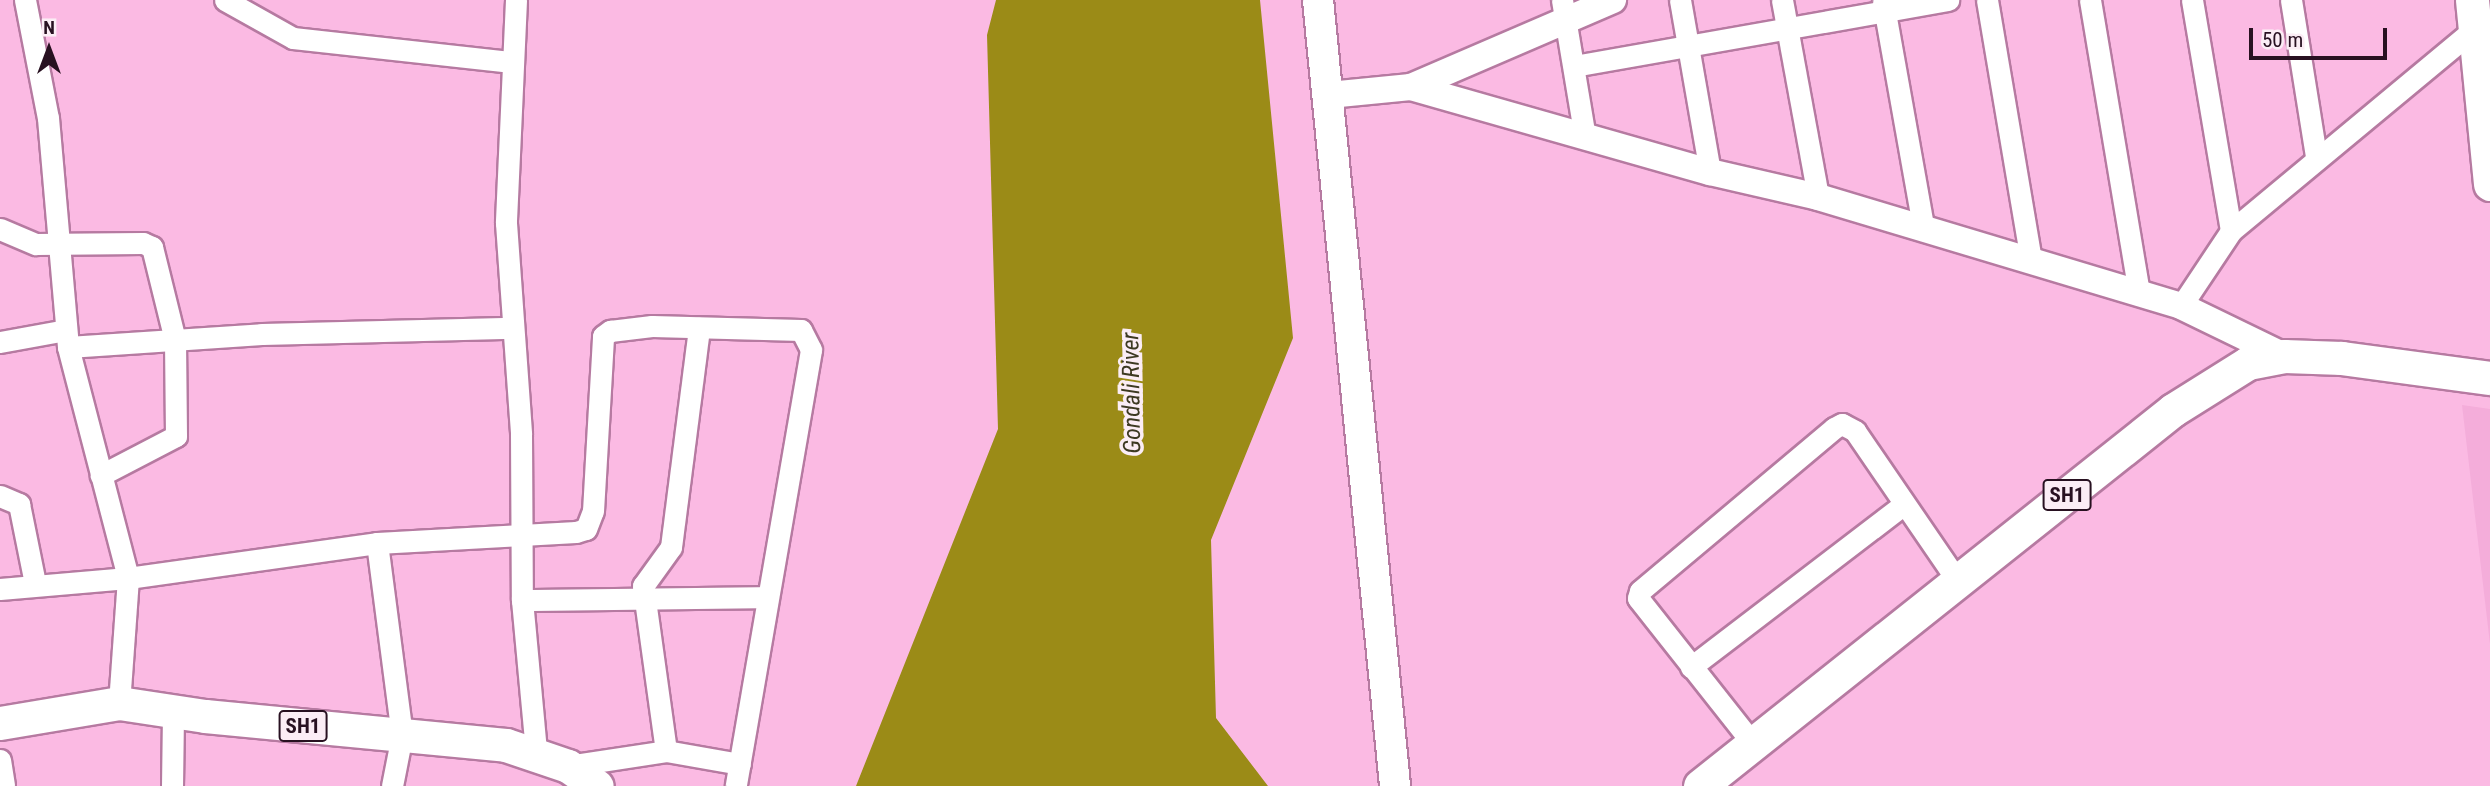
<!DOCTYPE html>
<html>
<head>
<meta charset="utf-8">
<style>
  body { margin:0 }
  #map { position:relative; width:2490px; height:786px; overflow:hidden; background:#fbbae3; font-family:"Roboto Condensed",sans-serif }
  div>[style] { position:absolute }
  .built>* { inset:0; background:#f4adda }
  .water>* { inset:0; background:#9b8b17 }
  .roads { filter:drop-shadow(2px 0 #b67aa1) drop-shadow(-2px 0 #b67aa1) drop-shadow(0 2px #b67aa1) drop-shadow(0 -2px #b67aa1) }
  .minor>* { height:21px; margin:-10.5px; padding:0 10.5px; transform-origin:10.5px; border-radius:10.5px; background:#fff }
  .tertiary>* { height:26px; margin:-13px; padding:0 13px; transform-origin:13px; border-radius:13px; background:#fff }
  .secondary>* { height:30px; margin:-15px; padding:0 15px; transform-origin:15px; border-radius:15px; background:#fff }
  .primary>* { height:33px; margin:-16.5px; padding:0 16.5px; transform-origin:16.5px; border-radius:16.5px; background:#fff }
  span { translate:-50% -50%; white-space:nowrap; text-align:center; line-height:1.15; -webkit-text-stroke:7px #fbedf5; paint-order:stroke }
  .shield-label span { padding:2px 5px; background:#fbedf5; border:2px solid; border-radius:5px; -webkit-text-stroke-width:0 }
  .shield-label { font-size:21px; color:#281121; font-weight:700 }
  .water-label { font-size:24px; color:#3d3922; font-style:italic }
  .north { position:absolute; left:14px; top:14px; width:70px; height:70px; -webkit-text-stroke:5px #fbedf5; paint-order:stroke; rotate:0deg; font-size:19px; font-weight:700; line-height:28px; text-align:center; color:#281121 }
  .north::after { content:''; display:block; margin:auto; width:24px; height:32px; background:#281121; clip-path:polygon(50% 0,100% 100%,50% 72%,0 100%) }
  .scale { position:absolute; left:2249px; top:28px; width:138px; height:32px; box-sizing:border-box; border:4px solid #281121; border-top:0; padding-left:9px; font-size:21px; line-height:24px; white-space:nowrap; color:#281121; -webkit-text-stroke:5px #fbedf5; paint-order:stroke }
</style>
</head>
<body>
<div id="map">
  <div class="built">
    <div style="clip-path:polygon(2462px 405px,2490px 409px,2490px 644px)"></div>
  </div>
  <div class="water">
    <div style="clip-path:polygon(996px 0,1260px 0,1293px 338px,1211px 540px,1216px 718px,1268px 786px,856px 786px,998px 429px,987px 35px)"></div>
  </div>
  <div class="roads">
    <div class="minor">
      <div style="left:25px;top:0;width:120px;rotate:79deg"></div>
      <div style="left:48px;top:118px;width:230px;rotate:85deg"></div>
      <div style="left:68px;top:347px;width:194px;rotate:-3.8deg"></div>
      <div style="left:262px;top:334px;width:251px;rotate:-1.4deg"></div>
      <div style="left:225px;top:0;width:78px;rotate:29.2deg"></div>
      <div style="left:293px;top:38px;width:218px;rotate:6.3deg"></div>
      <div style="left:516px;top:0;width:223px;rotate:92.6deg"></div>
      <div style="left:506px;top:223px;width:212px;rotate:85.9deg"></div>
      <div style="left:521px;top:434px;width:166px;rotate:89.7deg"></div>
      <div style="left:522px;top:600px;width:153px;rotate:84.7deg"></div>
      <div style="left:1562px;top:0;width:139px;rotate:80.5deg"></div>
      <div style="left:1680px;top:0;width:175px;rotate:80.1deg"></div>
      <div style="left:1782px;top:0;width:200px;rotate:79.6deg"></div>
      <div style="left:1987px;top:0;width:264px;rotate:80.4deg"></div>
      <div style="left:2090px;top:0;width:297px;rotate:80.5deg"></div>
      <div style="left:2192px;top:0;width:234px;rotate:80.4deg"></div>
      <div style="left:2291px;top:0;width:158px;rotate:80.9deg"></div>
      <div style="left:1883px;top:1px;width:229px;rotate:79.9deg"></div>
      <div style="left:1574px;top:66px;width:380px;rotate:-10deg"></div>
      <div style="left:0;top:229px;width:39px;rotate:23deg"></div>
      <div style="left:36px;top:244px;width:107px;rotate:-0.5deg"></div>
      <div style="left:143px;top:243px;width:10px;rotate:24deg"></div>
      <div style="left:152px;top:247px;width:96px;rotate:76.1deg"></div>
      <div style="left:175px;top:340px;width:96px;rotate:89.4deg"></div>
      <div style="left:176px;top:436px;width:85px;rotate:152.5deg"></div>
      <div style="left:2181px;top:306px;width:90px;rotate:-56.3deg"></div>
      <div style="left:2231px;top:231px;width:316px;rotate:-39.7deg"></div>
      <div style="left:0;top:342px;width:67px;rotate:-10.3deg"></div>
      <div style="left:68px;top:347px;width:239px;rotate:75.4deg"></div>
      <div style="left:128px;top:578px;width:125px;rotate:94.1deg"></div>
      <div style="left:0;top:496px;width:21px;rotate:23deg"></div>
      <div style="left:19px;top:504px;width:81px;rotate:78.6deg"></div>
      <div style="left:377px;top:543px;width:194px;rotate:82.6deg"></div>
      <div style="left:402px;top:735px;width:52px;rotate:101.1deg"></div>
      <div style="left:0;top:589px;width:128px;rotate:-4.9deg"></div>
      <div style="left:128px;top:578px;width:251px;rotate:-8deg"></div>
      <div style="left:377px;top:543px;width:199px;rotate:-3.2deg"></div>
      <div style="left:576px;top:532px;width:10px;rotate:-17deg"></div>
      <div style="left:586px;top:529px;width:19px;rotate:-69deg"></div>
      <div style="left:593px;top:511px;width:175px;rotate:-86.7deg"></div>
      <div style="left:603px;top:336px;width:9px;rotate:-36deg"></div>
      <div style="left:610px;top:331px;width:42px;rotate:-6.8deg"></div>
      <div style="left:652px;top:326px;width:149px;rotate:1.5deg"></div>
      <div style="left:801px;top:330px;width:22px;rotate:63deg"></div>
      <div style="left:811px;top:350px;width:442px;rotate:99.8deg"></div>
      <div style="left:522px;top:600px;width:245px;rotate:-0.7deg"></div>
      <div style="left:1691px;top:667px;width:268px;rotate:-37.4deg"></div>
      <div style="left:1754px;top:745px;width:187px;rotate:-128.3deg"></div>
      <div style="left:1638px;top:598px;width:7px;rotate:-74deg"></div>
      <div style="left:1640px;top:591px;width:253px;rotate:-40deg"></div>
      <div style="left:1834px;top:428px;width:9px;rotate:-27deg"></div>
      <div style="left:1842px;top:424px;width:15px;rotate:28deg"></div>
      <div style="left:1855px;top:431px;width:184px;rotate:55.6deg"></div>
      <div style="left:666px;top:751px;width:167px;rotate:-97.9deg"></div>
      <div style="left:643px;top:586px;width:48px;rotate:-54.3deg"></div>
      <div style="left:671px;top:547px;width:221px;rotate:-82.7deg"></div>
      <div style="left:0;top:760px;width:26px;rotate:81deg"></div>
      <div style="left:568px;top:766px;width:99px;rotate:-8.7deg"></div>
      <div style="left:666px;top:751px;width:75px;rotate:10deg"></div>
      <div style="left:172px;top:786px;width:75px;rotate:-89.2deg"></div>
    </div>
    <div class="tertiary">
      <div style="left:1411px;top:87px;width:220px;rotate:-23.3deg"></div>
      <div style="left:1329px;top:95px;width:82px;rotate:-5.6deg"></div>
      <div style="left:1411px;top:87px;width:311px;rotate:15.9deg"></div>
      <div style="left:1710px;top:172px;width:111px;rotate:13deg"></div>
      <div style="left:1818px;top:197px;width:379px;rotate:16.7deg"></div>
      <div style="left:2181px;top:306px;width:114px;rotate:25.9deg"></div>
    </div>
    <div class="secondary">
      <div style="left:1318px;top:0;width:790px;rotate:84.4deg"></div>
    </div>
    <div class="primary">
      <div style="left:2472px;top:0;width:185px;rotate:84.4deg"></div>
      <div style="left:0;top:723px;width:121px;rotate:-9.5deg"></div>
      <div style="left:119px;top:703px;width:87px;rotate:8.6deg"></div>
      <div style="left:205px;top:716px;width:302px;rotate:5.5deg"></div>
      <div style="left:506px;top:745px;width:65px;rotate:18.7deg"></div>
      <div style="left:568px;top:766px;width:35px;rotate:35deg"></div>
      <div style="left:1700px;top:786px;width:604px;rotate:-38.48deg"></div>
      <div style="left:2173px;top:410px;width:89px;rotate:-32.1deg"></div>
      <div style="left:2248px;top:363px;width:37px;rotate:-11deg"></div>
      <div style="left:2284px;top:356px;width:58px;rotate:2deg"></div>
      <div style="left:2342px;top:358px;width:149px;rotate:7.7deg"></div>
    </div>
  </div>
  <div class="shield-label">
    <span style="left:2067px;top:495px">SH1</span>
    <span style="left:303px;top:726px">SH1</span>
  </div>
  <div class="water-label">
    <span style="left:1132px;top:393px;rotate:-91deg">Gondali River</span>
  </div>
  <div class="north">N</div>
  <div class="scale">50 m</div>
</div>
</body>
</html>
